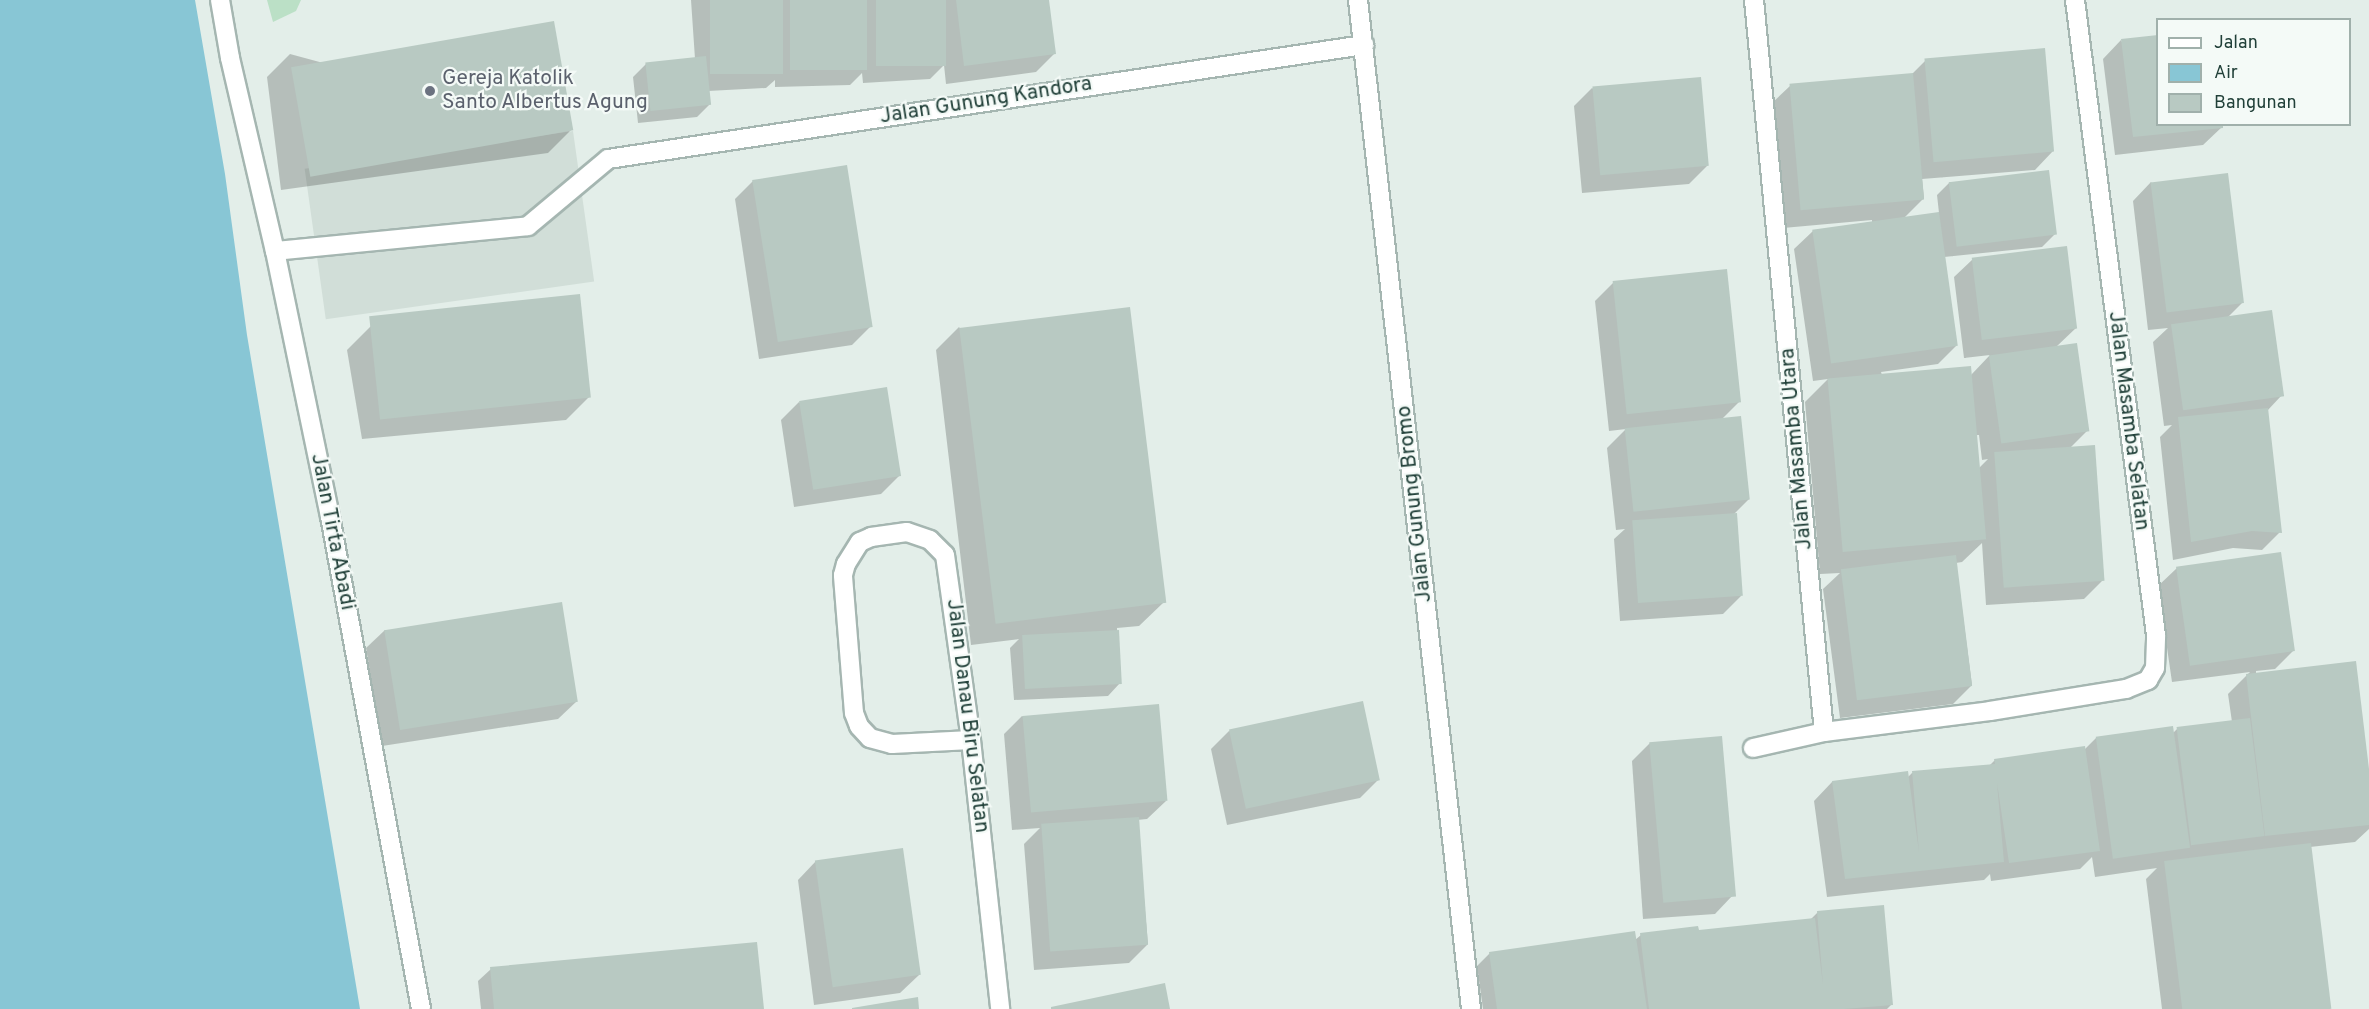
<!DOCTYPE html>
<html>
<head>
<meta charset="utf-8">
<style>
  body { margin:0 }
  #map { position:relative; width:2369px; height:1009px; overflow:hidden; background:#e3eee9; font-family:Overpass,sans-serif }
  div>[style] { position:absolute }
  .built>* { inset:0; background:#d1ded8; transform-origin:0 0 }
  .green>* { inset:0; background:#bbe0c6 }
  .water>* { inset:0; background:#88c6d5 }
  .shadow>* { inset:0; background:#0003 }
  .building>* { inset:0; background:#b8c9c2; transform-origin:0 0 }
  .roads { filter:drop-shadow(2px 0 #a5b6b1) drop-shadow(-2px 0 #a5b6b1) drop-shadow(0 2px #a5b6b1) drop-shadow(0 -2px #a5b6b1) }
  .minor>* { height:18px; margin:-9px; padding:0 9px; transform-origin:9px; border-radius:9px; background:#fff }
  .dots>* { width:16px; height:16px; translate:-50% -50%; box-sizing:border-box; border:3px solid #f4faf7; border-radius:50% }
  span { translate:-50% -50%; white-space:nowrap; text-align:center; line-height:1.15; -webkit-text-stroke:4.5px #f4faf7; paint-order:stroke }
  .worship-label { font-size:21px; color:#5b616d }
  .left { translate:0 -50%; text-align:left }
  .street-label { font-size:21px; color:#214039 }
  .legend { position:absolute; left:2156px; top:18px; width:195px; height:108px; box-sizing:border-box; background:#f4faf7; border:2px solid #a0b0ab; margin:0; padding:8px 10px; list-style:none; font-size:18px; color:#214039 }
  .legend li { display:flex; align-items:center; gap:12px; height:30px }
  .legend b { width:30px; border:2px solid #a0b0ab }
</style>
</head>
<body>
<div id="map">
  <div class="built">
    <div style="left:573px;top:131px;width:152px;height:271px;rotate:82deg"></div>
  </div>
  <div class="green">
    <div style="clip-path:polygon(267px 0,301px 0,296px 11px,273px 22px)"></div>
  </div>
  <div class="water">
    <div style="clip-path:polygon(0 0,195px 0,225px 174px,247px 335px,360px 1009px,0 1009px)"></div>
  </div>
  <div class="shadow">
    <div style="clip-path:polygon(691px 0,1048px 0,1055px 53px,1036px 72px,946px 84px,944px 65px,930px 79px,863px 83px,862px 73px,850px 85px,775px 87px,775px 80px,766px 88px,708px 91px,710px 104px,697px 117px,638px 123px,633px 77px,646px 64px,695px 59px)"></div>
    <div style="clip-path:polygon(2121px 40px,2158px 124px,2222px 127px,2203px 145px,2115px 155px,2103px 59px)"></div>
    <div style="clip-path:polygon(290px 54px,571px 130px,548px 153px,281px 190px,267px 77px)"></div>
    <div style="clip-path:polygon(evenodd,1926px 60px,2053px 151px,2035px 170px,1922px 179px,1924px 198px,1904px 218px,1939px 213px,1937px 195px,1950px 182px,2055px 234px,2042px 247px,1944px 257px,1956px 346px,1938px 364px,1881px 372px,1882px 375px,1971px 375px,1990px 355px,1964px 358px,1954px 277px,1973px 259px,2076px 328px,2056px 347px,2087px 431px,2070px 448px,2103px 580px,2084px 599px,1986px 605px,1982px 543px,1962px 562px,1956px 563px,1972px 685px,1953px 704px,1840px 718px,1823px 589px,1840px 573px,1820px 574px,1805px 402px,1828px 379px,1813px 381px,1794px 249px,1813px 231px,1872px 222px,1872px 220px,1783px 228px,1771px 104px,1790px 86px,1912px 74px,1926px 60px,1976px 435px,1979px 435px,1982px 460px,1988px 459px,1979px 468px,1976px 435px)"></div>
    <div style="clip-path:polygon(1592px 88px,1708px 165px,1689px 184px,1582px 193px,1574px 106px)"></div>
    <div style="clip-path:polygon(753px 181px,870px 327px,852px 345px,759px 359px,735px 199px)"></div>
    <div style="clip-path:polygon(2151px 182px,2242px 303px,2228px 317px,2282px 395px,2267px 411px,2280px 532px,2262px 550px,2233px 548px,2173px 560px,2160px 437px,2172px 425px,2164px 426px,2153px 342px,2168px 328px,2148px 330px,2133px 201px)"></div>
    <div style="clip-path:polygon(1614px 282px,1740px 401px,1721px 420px,1749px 499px,1733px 515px,1741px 596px,1723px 614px,1620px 621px,1614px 539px,1625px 529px,1616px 530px,1607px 448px,1626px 429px,1609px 431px,1595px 301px)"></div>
    <div style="clip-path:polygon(371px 326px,589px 397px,566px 420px,362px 439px,347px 350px)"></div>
    <div style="clip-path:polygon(959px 327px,1163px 603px,1139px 626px,1117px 628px,1120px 683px,1108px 696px,1014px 700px,1010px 648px,1019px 639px,971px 645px,936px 350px)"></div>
    <div style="clip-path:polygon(799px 402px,899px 476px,881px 494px,794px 507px,781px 420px)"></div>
    <div style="clip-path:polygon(2177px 568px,2294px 650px,2275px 669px,2256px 671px,2256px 674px,2369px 782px,2369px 829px,2355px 842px,2310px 847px,2330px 1009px,2162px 1009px,2146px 879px,2157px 868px,2095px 877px,2092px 857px,2080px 869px,1991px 881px,1990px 874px,1984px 880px,1827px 897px,1814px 801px,1832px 782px,1907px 778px,1912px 773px,1989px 766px,1995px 760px,2084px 750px,2096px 738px,2173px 733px,2178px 728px,2232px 722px,2228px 694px,2250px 672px,2172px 682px,2158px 586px)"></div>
    <div style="clip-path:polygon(385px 630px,577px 701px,558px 719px,382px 746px,366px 648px)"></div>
    <div style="clip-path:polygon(1022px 716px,1166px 801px,1147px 819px,1137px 820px,1148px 944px,1129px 963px,1034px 970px,1024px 844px,1040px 828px,1012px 830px,1004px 734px)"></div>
    <div style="clip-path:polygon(1229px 731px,1379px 779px,1360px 798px,1227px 825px,1211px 749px)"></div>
    <div style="clip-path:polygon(1650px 743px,1733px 895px,1715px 914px,1643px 919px,1632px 761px)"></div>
    <div style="clip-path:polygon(816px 861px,919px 975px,900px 993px,814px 1005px,798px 880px)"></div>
    <div style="clip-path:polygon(1818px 912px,1891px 1005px,1887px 1009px,1483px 1009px,1477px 966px,1490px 953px,1635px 940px,1641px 935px,1697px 932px,1809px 921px)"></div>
    <div style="clip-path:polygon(491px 969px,762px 1009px,481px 1009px,478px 981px)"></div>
  </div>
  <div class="building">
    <div style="left:710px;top:0;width:73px;height:74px"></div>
    <div style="left:790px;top:0;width:77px;height:70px"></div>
    <div style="left:876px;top:0;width:70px;height:66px"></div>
    <div style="clip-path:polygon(956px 0,1049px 0,1056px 54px,964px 66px)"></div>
    <div style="left:554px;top:21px;width:111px;height:267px;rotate:80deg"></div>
    <div style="clip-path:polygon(2158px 35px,2158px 124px,2223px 124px,2223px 128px,2133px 137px,2121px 39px)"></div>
    <div style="left:2045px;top:48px;width:104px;height:121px;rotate:85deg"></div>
    <div style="left:706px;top:56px;width:49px;height:61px;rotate:84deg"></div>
    <div style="left:1913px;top:73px;width:127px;height:124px;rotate:85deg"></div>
    <div style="left:1701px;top:77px;width:89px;height:109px;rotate:85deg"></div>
    <div style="left:847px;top:165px;width:164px;height:96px;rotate:81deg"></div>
    <div style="left:2049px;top:170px;width:65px;height:101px;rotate:83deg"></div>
    <div style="left:2228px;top:173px;width:131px;height:78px;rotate:83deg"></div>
    <div style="left:1939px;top:212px;width:135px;height:128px;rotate:82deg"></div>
    <div style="left:2067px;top:246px;width:83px;height:96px;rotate:83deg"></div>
    <div style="left:1727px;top:269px;width:134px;height:115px;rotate:84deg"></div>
    <div style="left:580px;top:294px;width:104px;height:212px;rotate:84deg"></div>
    <div style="left:1130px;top:307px;width:298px;height:172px;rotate:83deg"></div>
    <div style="left:2272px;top:310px;width:87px;height:102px;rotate:82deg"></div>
    <div style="left:2077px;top:343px;width:89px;height:89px;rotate:82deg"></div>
    <div style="left:1971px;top:366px;width:174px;height:144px;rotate:85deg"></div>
    <div style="left:887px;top:387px;width:90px;height:89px;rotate:81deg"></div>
    <div style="clip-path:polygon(2268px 408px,2282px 533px,2252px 531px,2191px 542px,2178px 417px)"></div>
    <div style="left:1741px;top:416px;width:84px;height:117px;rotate:84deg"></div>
    <div style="left:2095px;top:445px;width:136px;height:101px;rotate:86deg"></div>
    <div style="left:1737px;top:513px;width:83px;height:105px;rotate:86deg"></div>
    <div style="left:2281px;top:552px;width:100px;height:106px;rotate:82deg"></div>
    <div style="left:1956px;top:555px;width:132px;height:116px;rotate:83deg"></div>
    <div style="left:562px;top:602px;width:101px;height:180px;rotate:81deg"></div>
    <div style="left:1119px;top:630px;width:54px;height:97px;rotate:87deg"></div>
    <div style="clip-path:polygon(2356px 661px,2369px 769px,2369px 825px,2265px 836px,2246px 674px)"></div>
    <div style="left:1363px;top:701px;width:81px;height:137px;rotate:78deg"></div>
    <div style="left:1159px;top:704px;width:97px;height:137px;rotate:85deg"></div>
    <div style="left:2250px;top:718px;width:119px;height:74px;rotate:83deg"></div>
    <div style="left:2173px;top:726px;width:123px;height:78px;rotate:82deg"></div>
    <div style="left:1722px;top:736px;width:161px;height:73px;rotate:85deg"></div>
    <div style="clip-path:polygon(2085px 746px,2100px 851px,2009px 863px,1997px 783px,2004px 862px,1845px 879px,1832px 781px,1908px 771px,1919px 852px,1912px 771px,1995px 764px,1994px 759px)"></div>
    <div style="left:1139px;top:817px;width:128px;height:98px;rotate:86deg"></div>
    <div style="left:2311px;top:843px;width:167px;height:148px;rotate:83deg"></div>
    <div style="left:903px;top:848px;width:128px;height:89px;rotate:82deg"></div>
    <div style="clip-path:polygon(1884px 905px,1893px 1005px,1844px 1009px,1649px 1009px,1640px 933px,1698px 926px,1699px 930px,1815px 918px,1823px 985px,1817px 911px)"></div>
    <div style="clip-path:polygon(1635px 931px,1647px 1009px,1497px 1009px,1489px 952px)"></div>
    <div style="clip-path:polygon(757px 942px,764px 1009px,494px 1009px,490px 967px)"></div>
    <div style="clip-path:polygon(1165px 983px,1170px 1009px,1051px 1009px,1051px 1007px)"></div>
    <div style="clip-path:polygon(918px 997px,919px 1009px,852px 1009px,852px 1008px)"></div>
  </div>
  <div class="roads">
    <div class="minor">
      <div style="left:220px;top:0;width:59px;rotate:80.2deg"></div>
      <div style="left:230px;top:58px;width:198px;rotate:76.9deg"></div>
      <div style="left:275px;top:251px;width:271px;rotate:78.3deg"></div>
      <div style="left:330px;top:516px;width:501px;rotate:79.54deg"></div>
      <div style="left:1358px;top:0;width:1015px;rotate:83.61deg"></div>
      <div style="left:1754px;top:0;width:735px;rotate:84.54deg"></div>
      <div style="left:1824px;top:732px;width:167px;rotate:-7.2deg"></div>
      <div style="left:1990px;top:711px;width:138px;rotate:-9.2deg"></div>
      <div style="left:2126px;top:689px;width:24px;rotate:-22deg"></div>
      <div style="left:2148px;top:680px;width:14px;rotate:-60deg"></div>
      <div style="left:2155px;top:668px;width:33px;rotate:-88deg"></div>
      <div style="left:2156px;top:635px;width:640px;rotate:-97.27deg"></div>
      <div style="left:275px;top:251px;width:254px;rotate:-5.6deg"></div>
      <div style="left:528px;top:226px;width:104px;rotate:-39.9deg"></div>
      <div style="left:608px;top:159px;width:765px;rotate:-8.58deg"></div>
      <div style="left:971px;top:740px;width:79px;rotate:177.1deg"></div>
      <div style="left:892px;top:744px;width:23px;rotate:-165deg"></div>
      <div style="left:870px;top:738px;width:16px;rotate:-133deg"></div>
      <div style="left:859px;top:726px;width:14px;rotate:-111deg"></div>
      <div style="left:854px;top:713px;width:138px;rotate:-94.6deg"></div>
      <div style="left:843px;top:575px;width:11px;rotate:-75deg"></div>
      <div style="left:846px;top:564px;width:26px;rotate:-58deg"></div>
      <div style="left:860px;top:542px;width:12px;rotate:-24deg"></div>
      <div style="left:871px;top:537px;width:36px;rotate:-8deg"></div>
      <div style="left:907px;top:532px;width:24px;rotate:19deg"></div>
      <div style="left:930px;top:540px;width:21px;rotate:45deg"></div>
      <div style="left:945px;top:555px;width:187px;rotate:82deg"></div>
      <div style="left:971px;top:740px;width:271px;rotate:83.8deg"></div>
      <div style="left:1753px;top:748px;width:73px;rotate:-12.7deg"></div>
    </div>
  </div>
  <div class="dots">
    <div style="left:430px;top:91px;background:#6b7280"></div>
  </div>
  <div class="worship-label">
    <span class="left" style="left:442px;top:91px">Gereja Katolik<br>Santo Albertus Agung</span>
  </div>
  <div class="street-label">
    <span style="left:986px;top:101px;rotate:-9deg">Jalan Gunung Kandora</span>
    <span style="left:2128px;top:421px;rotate:83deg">Jalan Masamba Selatan</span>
    <span style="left:1797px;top:449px;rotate:-95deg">Jalan Masamba Utara</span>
    <span style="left:1415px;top:504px;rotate:-96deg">Jalan Gunung Bromo</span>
    <span style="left:332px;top:532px;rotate:79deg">Jalan Tirta Abadi</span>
    <span style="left:967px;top:716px;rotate:83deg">Jalan Danau Biru Selatan</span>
  </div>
  <ul class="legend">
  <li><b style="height:8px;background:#fff"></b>Jalan</li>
  <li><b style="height:16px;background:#88c6d5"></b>Air</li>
  <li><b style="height:16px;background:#b8c9c2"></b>Bangunan</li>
  </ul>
</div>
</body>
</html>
